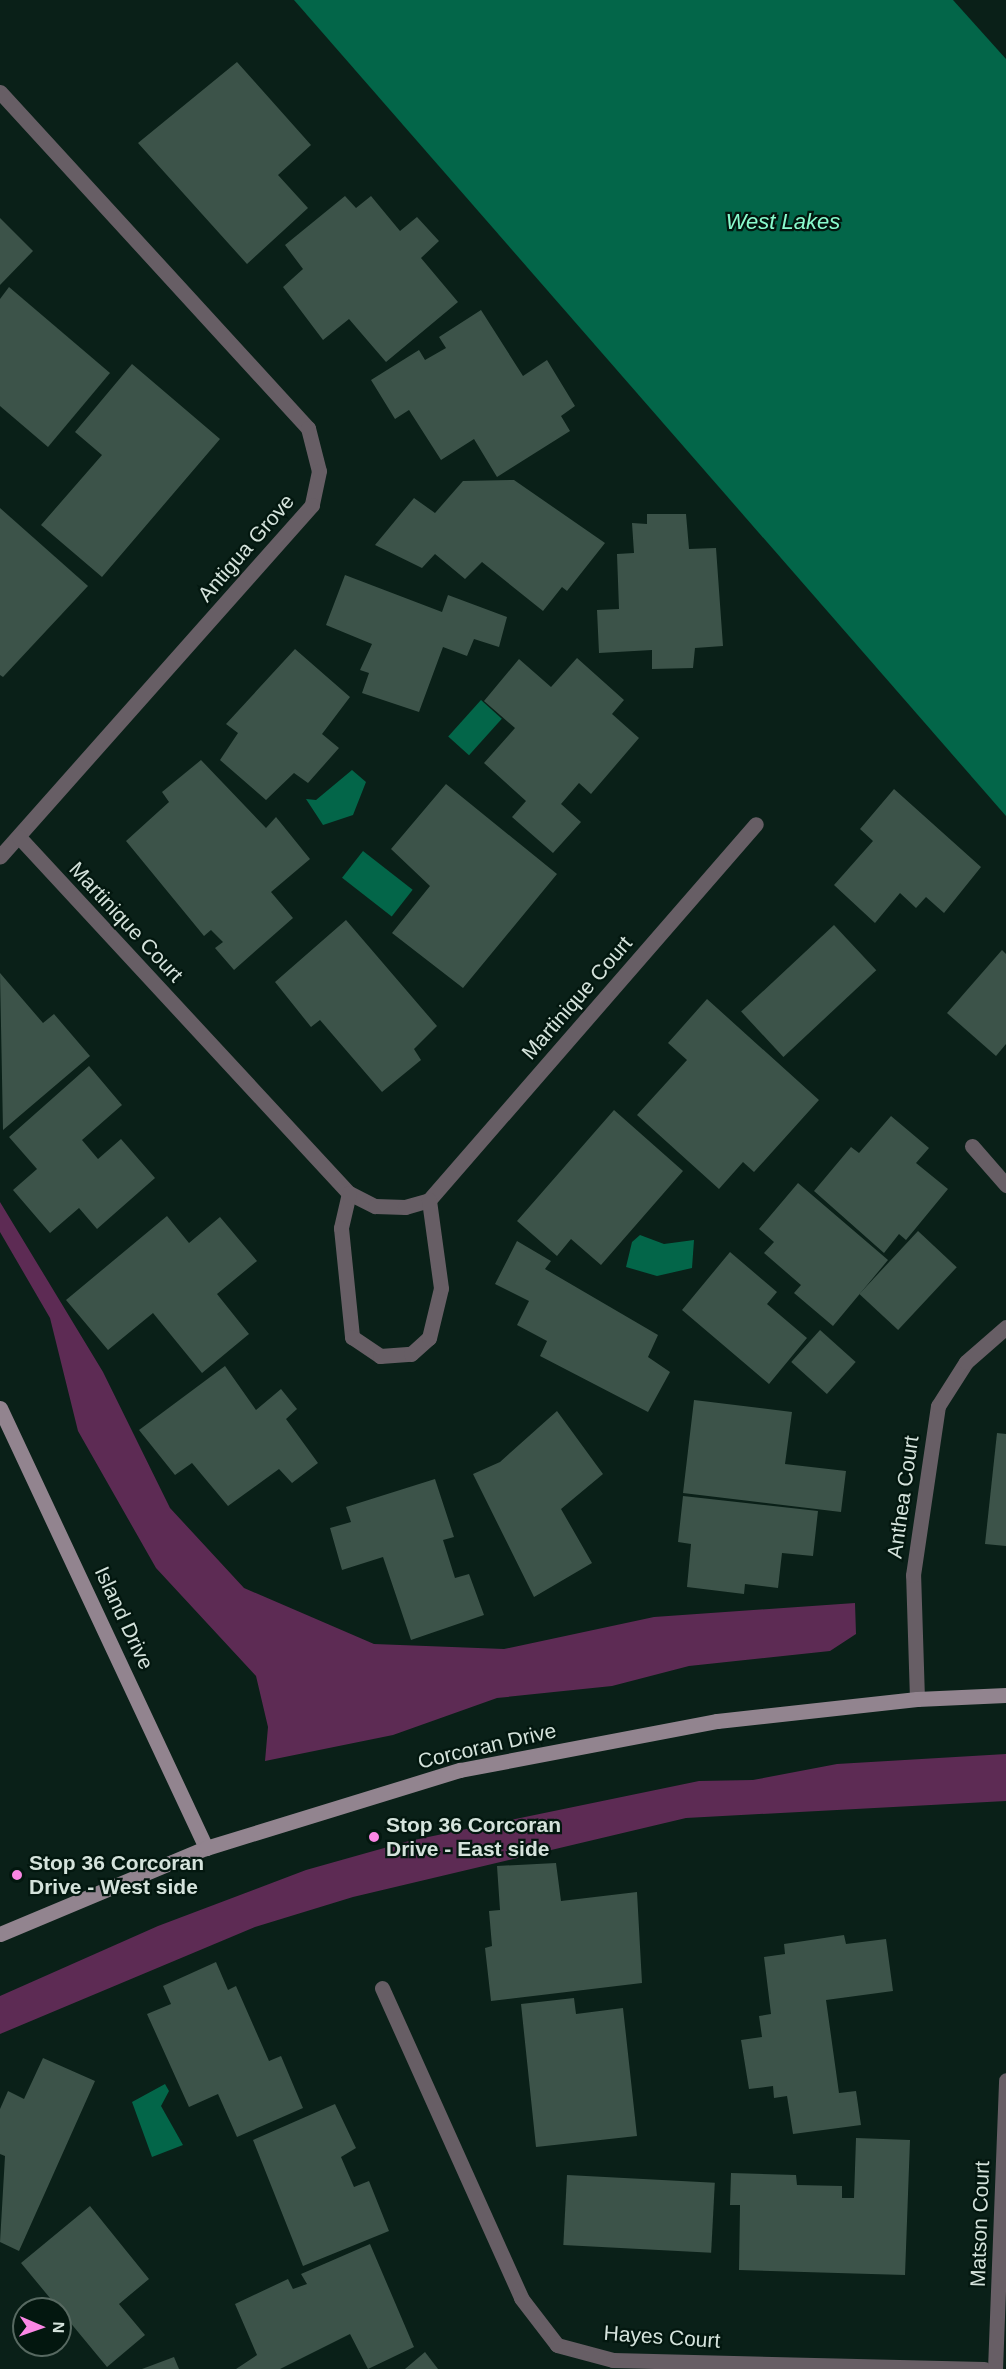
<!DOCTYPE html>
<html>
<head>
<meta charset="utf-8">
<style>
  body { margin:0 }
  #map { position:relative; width:1006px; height:2369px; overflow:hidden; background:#0a2018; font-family:Arial,sans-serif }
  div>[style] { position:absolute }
  .green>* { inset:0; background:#5d2b54 }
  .water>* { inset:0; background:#036649; transform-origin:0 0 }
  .building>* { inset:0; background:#3c5349; transform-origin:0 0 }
  .lane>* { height:15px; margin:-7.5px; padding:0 7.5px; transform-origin:7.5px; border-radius:7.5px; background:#675e65 }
  .street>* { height:15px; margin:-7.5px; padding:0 7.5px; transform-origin:7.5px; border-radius:7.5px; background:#675e65 }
  .secondary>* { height:15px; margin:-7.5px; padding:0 7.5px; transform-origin:7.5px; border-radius:7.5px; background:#92848f }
  .dots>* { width:16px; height:16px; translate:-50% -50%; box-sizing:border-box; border:3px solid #03170f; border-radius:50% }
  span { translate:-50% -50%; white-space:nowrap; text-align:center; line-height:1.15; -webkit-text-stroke:4.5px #03170f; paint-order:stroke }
  .street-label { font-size:21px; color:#d5e3dc }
  .poi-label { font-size:21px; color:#d5e3dc; font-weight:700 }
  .left { translate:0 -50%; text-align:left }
  .water-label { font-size:22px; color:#8afcce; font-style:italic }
  .north { position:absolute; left:12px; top:2297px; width:60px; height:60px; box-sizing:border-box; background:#03170f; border:2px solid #576961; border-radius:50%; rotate:92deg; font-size:16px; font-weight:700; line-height:24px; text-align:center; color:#d5e3dc }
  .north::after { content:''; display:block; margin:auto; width:21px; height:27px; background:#fb87e5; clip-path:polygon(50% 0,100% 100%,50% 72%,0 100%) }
</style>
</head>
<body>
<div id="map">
  <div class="green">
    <div style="clip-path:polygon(0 1202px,103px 1372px,170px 1508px,244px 1588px,374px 1644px,504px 1649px,654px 1617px,855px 1603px,856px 1634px,830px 1651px,689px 1666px,612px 1686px,497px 1698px,393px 1735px,265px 1761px,268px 1727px,256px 1676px,156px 1568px,78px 1431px,50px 1318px,0 1232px)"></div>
    <div style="clip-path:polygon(1006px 1754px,1006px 1801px,686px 1818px,353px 1897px,255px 1927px,0 2034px,0 1996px,158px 1926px,306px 1870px,409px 1841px,699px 1781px,753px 1780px,837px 1764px)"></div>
  </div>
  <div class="water">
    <div style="clip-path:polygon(294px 0,953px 0,1006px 59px,1006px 816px)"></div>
    <div style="left:481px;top:700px;width:28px;height:49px;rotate:42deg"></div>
    <div style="clip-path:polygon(352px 770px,366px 782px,353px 815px,323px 825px,306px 799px,316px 800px)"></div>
    <div style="left:363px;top:851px;width:63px;height:34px;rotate:38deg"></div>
    <div style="clip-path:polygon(640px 1235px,664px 1244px,694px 1240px,692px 1268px,657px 1276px,626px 1267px,632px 1242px)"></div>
    <div style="clip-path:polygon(165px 2084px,169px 2091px,161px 2106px,183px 2145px,152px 2157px,132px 2102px)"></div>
  </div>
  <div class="building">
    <div style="clip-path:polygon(237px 62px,311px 145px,278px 175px,308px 208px,247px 264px,138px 143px)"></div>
    <div style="clip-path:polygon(345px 196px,356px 208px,371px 196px,400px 231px,417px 217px,439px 241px,421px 258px,458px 302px,386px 362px,349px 319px,323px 340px,283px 287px,303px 269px,285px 245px)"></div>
    <div style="clip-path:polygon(0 218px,33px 251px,0 285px)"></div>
    <div style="clip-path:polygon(9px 287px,110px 373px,48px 447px,0 406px,0 299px)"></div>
    <div style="clip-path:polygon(481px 310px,523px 376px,547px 360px,575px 406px,561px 416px,570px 431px,497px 477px,474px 439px,441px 460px,409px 410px,395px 419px,371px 380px,419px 350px,425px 360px,446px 348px,439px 337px)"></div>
    <div style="clip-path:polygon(132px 364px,220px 439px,102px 577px,41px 525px,102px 455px,75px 432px)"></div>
    <div style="clip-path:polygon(514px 480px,605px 543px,567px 591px,562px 587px,543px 611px,482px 562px,465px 579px,435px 554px,422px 568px,375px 545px,414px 498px,435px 513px,463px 481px)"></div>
    <div style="clip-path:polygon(0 508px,88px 586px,3px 677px,0 675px)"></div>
    <div style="clip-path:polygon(647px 514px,686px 514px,689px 549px,716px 548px,723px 646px,695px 648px,693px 668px,652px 669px,652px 650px,599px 653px,597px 610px,619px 609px,617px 554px,634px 553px,632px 523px,647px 524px)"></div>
    <div style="clip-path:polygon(345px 575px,442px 612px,448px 595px,507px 617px,499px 647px,474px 639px,467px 656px,443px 647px,419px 712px,362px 693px,369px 673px,360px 670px,372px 644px,326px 625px)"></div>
    <div style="clip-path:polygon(295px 649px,350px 697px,322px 734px,339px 748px,308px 783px,294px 773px,266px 800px,220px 760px,238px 733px,226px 724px)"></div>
    <div style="clip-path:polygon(577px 658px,624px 700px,612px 714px,639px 738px,591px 794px,579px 783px,561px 804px,581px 822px,553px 853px,512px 817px,526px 801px,484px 763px,515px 728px,484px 701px,519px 659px,551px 687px)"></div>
    <div style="clip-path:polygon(201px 760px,266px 828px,276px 817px,310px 859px,271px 892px,293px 918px,234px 970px,215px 948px,223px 942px,211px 930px,204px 936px,126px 841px,169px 802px,162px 792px)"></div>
    <div style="clip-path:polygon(446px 784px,557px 874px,463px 988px,392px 933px,430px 886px,391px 849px)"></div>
    <div style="clip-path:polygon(894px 789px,981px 867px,944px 913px,926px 897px,916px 908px,900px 893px,875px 923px,834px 885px,873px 841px,860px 829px)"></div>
    <div style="clip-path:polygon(346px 920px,437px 1026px,414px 1049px,421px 1060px,382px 1092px,320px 1020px,311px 1027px,275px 982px)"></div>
    <div style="left:834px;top:925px;width:62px;height:127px;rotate:47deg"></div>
    <div style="clip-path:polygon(1002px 950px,1006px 954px,1006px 1044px,996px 1056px,947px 1013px)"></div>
    <div style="clip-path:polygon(0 973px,43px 1023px,54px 1014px,90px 1056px,3px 1130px)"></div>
    <div style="clip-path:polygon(707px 999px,819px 1100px,754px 1172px,743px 1162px,719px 1189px,637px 1115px,687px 1060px,668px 1043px)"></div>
    <div style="clip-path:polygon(89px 1066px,122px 1105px,82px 1140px,98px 1159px,121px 1139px,155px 1178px,97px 1229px,79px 1208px,50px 1233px,13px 1190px,37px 1169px,9px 1137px)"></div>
    <div style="clip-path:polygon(614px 1110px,683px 1171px,601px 1265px,571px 1239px,557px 1256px,517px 1221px)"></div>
    <div style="clip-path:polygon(891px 1116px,929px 1148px,916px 1163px,948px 1189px,906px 1240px,899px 1234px,884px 1253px,814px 1191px,851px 1147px,859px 1153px)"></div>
    <div style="clip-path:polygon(798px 1183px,888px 1260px,833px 1326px,794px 1293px,801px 1285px,764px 1253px,774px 1242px,759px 1229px)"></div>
    <div style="clip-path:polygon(167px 1216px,189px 1243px,220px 1217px,257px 1261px,217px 1294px,249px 1334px,202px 1373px,153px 1313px,108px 1350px,66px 1300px)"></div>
    <div style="left:918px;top:1231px;width:53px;height:86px;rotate:43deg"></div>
    <div style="clip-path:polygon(517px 1241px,551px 1261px,545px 1269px,658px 1335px,648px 1357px,670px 1372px,648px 1412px,540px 1356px,547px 1341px,517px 1325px,529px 1301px,495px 1284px)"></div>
    <div style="clip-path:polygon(730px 1252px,777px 1292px,767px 1304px,807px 1338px,769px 1384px,682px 1310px)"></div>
    <div style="left:820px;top:1330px;width:48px;height:43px;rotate:42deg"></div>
    <div style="clip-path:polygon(225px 1366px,256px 1410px,281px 1389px,297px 1409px,286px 1419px,318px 1463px,292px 1483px,279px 1469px,228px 1506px,192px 1463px,175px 1475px,139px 1430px)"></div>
    <div style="clip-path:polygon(694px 1400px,792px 1412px,785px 1464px,846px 1471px,841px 1512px,683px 1493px)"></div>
    <div style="clip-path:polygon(557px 1411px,603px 1474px,561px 1509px,592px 1563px,534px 1597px,473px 1474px,500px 1462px)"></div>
    <div style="clip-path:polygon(997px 1433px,1006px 1434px,1006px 1546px,985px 1544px)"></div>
    <div style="clip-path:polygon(435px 1479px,454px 1537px,443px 1540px,455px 1578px,469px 1574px,484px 1615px,411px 1640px,383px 1557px,342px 1570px,330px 1528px,351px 1522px,346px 1507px)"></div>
    <div style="clip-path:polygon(683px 1496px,818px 1511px,813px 1556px,782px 1553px,778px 1588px,745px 1584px,744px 1594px,687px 1587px,691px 1544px,678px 1542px)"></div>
    <div style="clip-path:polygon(556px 1863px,561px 1901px,637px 1892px,642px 1983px,491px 2001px,485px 1948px,492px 1946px,489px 1911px,500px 1910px,497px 1866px)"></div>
    <div style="clip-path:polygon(844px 1935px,846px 1944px,886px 1939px,893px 1991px,826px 2000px,839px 2093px,856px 2091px,861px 2125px,793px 2134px,787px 2096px,774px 2098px,773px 2086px,749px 2089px,741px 2040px,762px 2037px,759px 2016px,771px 2014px,764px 1957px,785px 1954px,784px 1944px)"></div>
    <div style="clip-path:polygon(216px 1962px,228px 1990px,236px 1986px,269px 2061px,281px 2056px,303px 2108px,237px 2137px,218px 2094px,189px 2107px,147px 2014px,171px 2004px,163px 1986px)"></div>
    <div style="clip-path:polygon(574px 1998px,576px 2014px,623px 2008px,637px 2136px,536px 2147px,521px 2004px)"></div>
    <div style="clip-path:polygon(43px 2058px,95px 2081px,19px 2251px,0 2242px,5px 2156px,0 2154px,0 2109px,8px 2091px,24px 2099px)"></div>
    <div style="clip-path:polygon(335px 2104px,356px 2148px,341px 2157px,354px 2187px,369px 2181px,389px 2231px,303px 2266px,253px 2140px)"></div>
    <div style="clip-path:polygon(856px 2138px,910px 2140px,905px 2275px,739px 2270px,740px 2205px,730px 2205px,731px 2173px,796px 2175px,797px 2185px,842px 2186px,842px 2198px,854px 2198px)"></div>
    <div style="left:567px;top:2175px;width:148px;height:70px;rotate:3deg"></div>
    <div style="clip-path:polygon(90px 2206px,149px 2279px,119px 2304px,145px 2335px,107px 2367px,21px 2263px)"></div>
    <div style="clip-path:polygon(370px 2244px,414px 2347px,368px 2369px,350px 2334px,280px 2369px,236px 2369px,257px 2355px,235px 2304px,288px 2279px,293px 2289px,307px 2284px,301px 2274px)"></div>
    <div style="clip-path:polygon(425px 2352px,438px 2369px,405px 2369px)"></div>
    <div style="clip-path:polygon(174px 2357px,179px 2369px,142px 2369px)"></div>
  </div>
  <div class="lane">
    <div style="left:972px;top:1146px;width:52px;rotate:48.9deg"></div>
  </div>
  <div class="street">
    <div style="left:0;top:92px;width:456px;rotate:47.5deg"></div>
    <div style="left:308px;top:428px;width:44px;rotate:75.7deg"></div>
    <div style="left:319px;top:471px;width:35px;rotate:102deg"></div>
    <div style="left:312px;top:505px;width:470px;rotate:131.6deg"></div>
    <div style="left:19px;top:837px;width:485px;rotate:47.2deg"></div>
    <div style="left:349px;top:1193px;width:29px;rotate:27deg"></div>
    <div style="left:375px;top:1206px;width:30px;rotate:2deg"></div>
    <div style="left:405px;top:1207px;width:25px;rotate:-16deg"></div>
    <div style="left:429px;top:1200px;width:498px;rotate:-49deg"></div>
    <div style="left:349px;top:1193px;width:36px;rotate:103deg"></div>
    <div style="left:341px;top:1228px;width:110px;rotate:84.2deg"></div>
    <div style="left:352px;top:1337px;width:34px;rotate:34deg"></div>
    <div style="left:380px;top:1356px;width:31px;rotate:-4deg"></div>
    <div style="left:411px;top:1354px;width:24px;rotate:-42deg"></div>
    <div style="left:429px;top:1338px;width:51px;rotate:-76.5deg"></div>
    <div style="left:441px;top:1288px;width:89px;rotate:-97.8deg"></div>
    <div style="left:917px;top:1699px;width:124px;rotate:-91.8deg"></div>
    <div style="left:913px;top:1575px;width:171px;rotate:-81.6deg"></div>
    <div style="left:938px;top:1406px;width:52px;rotate:-57.5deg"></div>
    <div style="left:966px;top:1362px;width:53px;rotate:-41.2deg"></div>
    <div style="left:382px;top:1988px;width:340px;rotate:65.8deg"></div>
    <div style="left:521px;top:2298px;width:59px;rotate:52.5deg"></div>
    <div style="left:557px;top:2345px;width:58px;rotate:15deg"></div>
    <div style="left:613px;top:2360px;width:371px;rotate:1.4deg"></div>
    <div style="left:995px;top:2369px;width:289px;rotate:-87.8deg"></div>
  </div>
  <div class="secondary">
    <div style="left:0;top:1408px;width:486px;rotate:64.9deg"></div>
    <div style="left:0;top:1934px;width:223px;rotate:-22.7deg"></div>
    <div style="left:206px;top:1848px;width:266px;rotate:-17.1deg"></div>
    <div style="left:460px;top:1770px;width:262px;rotate:-10.8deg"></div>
    <div style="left:717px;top:1721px;width:201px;rotate:-6.3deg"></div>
    <div style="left:917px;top:1699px;width:89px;rotate:-2.6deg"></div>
  </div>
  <div class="dots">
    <div style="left:374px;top:1837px;background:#fb87e5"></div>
    <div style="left:17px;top:1875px;background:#fb87e5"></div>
  </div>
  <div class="street-label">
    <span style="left:246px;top:548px;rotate:-49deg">Antigua Grove</span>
    <span style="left:126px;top:922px;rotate:47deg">Martinique Court</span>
    <span style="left:577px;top:998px;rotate:-49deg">Martinique Court</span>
    <span style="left:903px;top:1497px;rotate:-82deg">Anthea Court</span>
    <span style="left:124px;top:1618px;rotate:65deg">Island Drive</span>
    <span style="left:487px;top:1746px;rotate:-13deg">Corcoran Drive</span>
    <span style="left:980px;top:2224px;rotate:-88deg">Matson Court</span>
    <span style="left:662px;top:2337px;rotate:4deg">Hayes Court</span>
  </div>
  <div class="poi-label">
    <span class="left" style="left:386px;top:1837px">Stop 36 Corcoran<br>Drive - East side</span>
    <span class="left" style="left:29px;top:1875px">Stop 36 Corcoran<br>Drive - West side</span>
  </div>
  <div class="water-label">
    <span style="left:783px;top:222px">West Lakes</span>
  </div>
  <div class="north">N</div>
</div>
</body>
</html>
